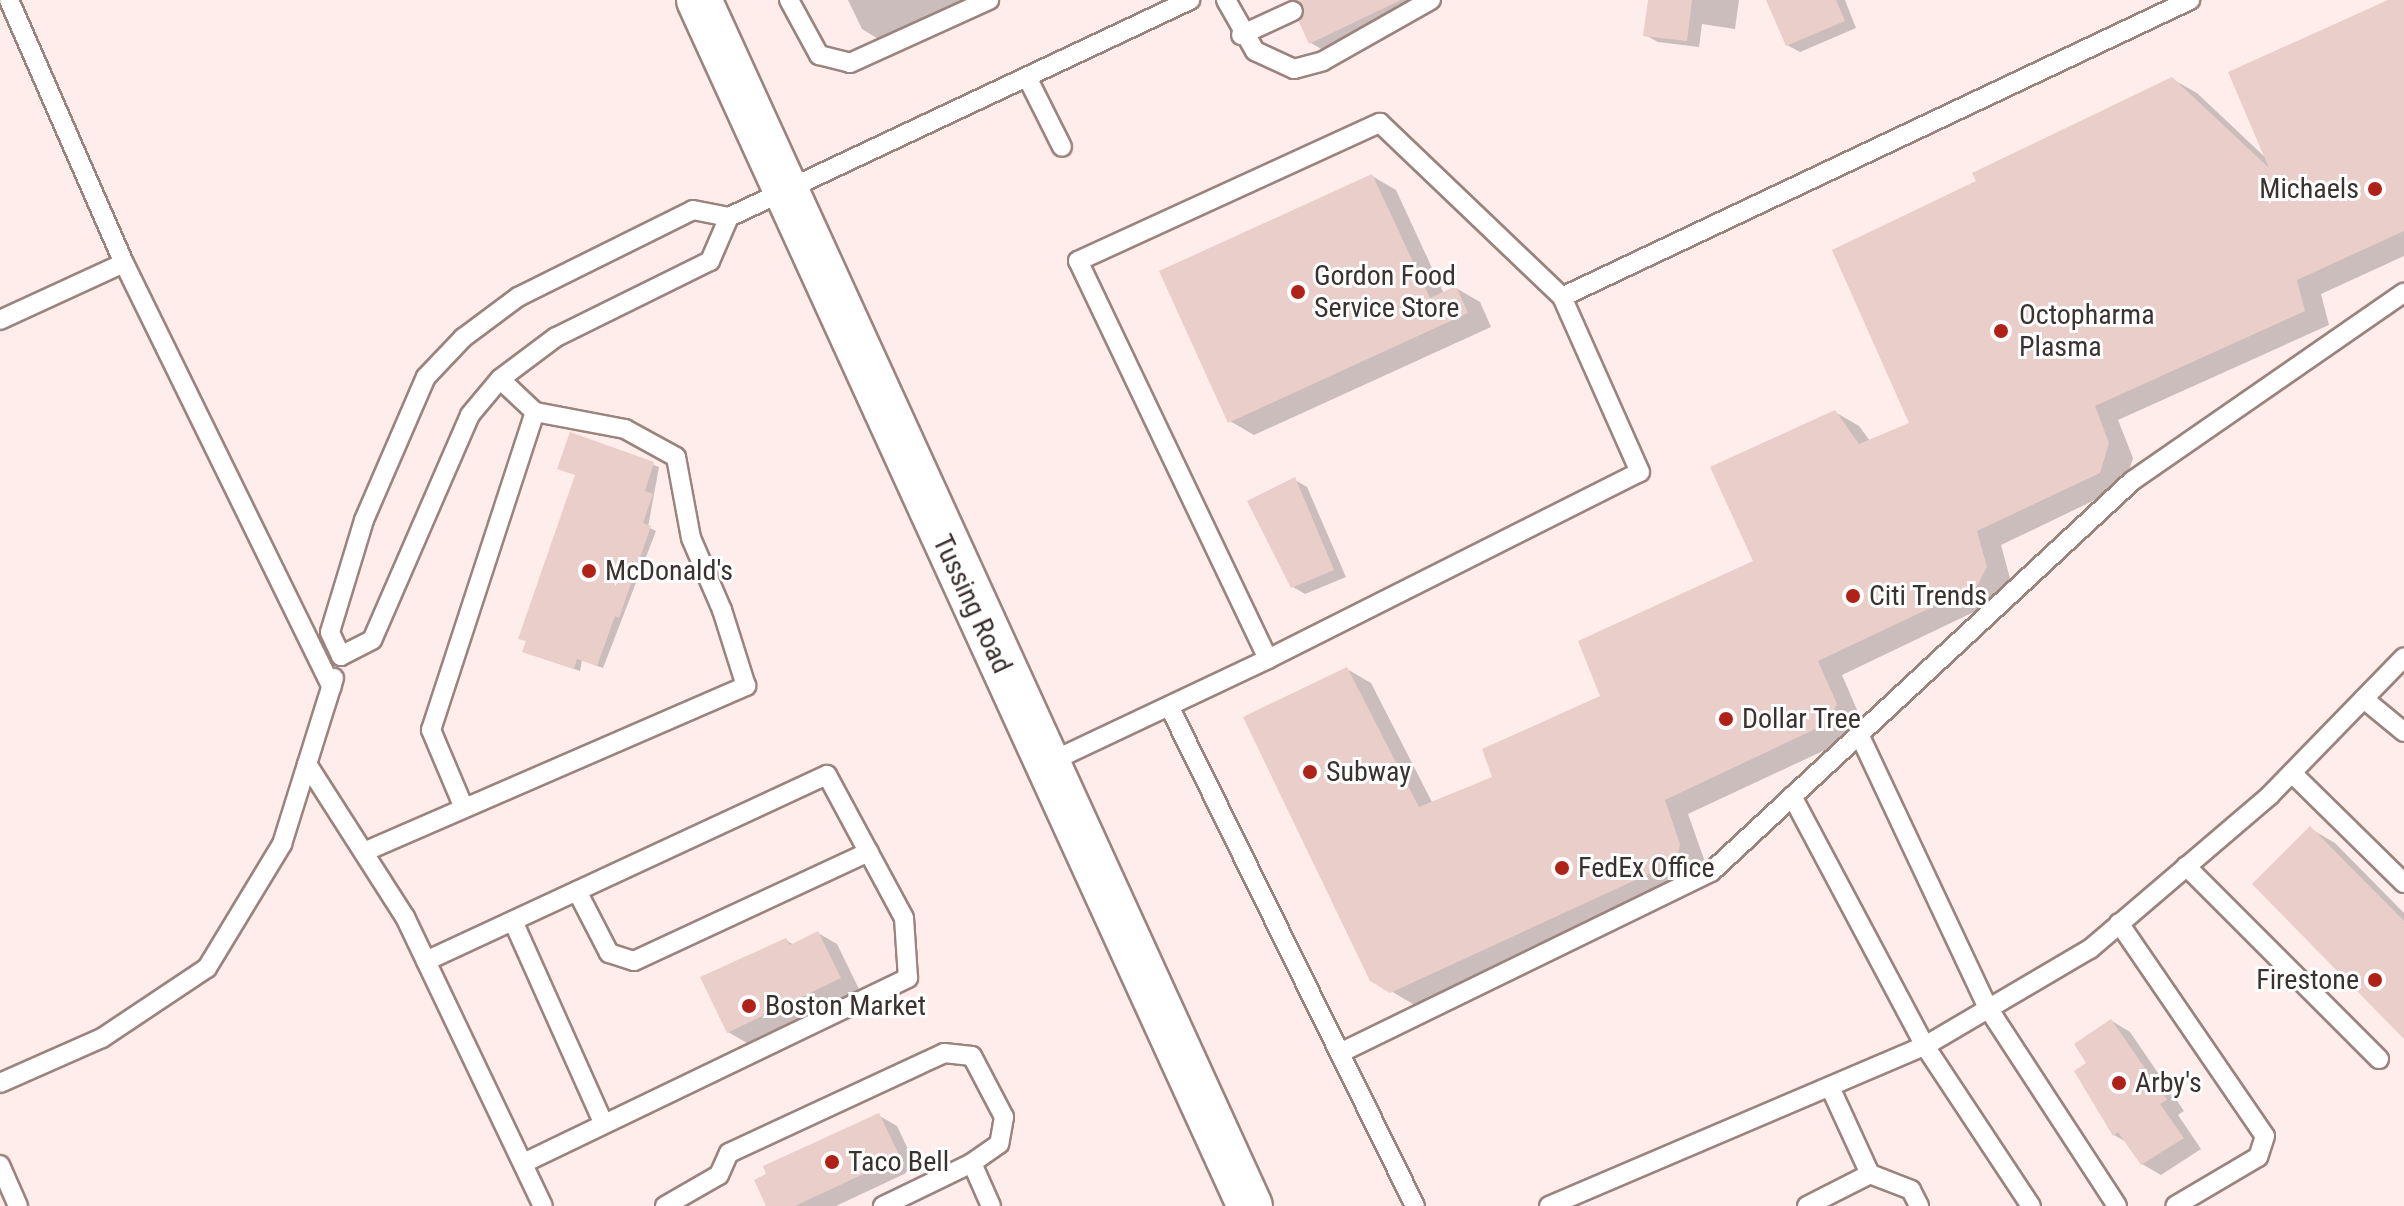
<!DOCTYPE html>
<html>
<head>
<meta charset="utf-8">
<style>
  body { margin:0 }
  #map { position:relative; width:2404px; height:1206px; overflow:hidden; background:#feedea; font-family:"Roboto Condensed",sans-serif }
  div>[style] { position:absolute }
  .shadow>* { inset:0; background:#0003 }
  .building>* { inset:0; background:#e9ceca }
  .roads { filter:drop-shadow(2px 0 #9b837e) drop-shadow(-2px 0 #9b837e) drop-shadow(0 2px #9b837e) drop-shadow(0 -2px #9b837e) }
  .service>* { height:18px; margin:-9px; padding:0 9px; transform-origin:9px; border-radius:9px; background:#fff }
  .secondary>* { height:44px; margin:-22px; padding:0 22px; transform-origin:22px; border-radius:22px; background:#fff }
  .dots>* { width:22px; height:22px; translate:-50% -50%; box-sizing:border-box; border:4px solid #fff; border-radius:50% }
  span { translate:-50% -50%; white-space:nowrap; text-align:center; line-height:1.15; -webkit-text-stroke:6px #fff; paint-order:stroke }
  .poi-label { font-size:28px; color:#3b312f }
  .right { translate:-100% -50%; text-align:right }
  .left { translate:0 -50%; text-align:left }
  .street-label { font-size:28px; color:#3b312f }
</style>
</head>
<body>
<div id="map">
  <div class="shadow">
    <div style="clip-path:polygon(848px 0,965px 0,880px 40px,862px 29px)"></div>
    <div style="clip-path:polygon(1292px 0,1436px 0,1439px 7px,1335px 57px,1311px 43px,1305px 7px)"></div>
    <div style="clip-path:polygon(1650px 0,1739px 0,1735px 29px,1702px 24px,1699px 47px,1658px 42px,1645px 35px)"></div>
    <div style="clip-path:polygon(1768px 0,1845px 0,1856px 28px,1800px 52px,1787px 45px)"></div>
    <div style="clip-path:polygon(2393px 0,2404px 0,2404px 256px,2321px 294px,2329px 325px,2118px 420px,2133px 458px,2124px 486px,2001px 545px,2011px 582px,2001px 599px,1842px 675px,1861px 719px,1853px 737px,1688px 814px,1704px 859px,1701px 874px,1416px 1006px,1391px 991px,1347px 669px,1371px 683px,1433px 804px,1494px 778px,1602px 697px,1755px 562px,1835px 412px,1859px 426px,1870px 441px,1912px 424px,1979px 182px,2172px 79px,2197px 93px,2268px 160px)"></div>
    <div style="clip-path:polygon(1372px 176px,1396px 190px,1444px 294px,1456px 288px,1480px 302px,1491px 327px,1254px 435px,1230px 421px)"></div>
    <div style="clip-path:polygon(571px 435px,659px 467px,648px 527px,656px 531px,603px 668px,582px 660px,580px 671px,530px 654px,577px 475px)"></div>
    <div style="clip-path:polygon(1295px 480px,1307px 487px,1346px 577px,1305px 594px,1293px 587px)"></div>
    <div style="clip-path:polygon(2311px 829px,2335px 843px,2404px 913px,2404px 1036px)"></div>
    <div style="clip-path:polygon(818px 933px,837px 944px,859px 989px,747px 1043px,728px 1032px,786px 940px,794px 945px)"></div>
    <div style="clip-path:polygon(2112px 1021px,2130px 1032px,2184px 1111px,2178px 1115px,2201px 1149px,2161px 1175px,2142px 1164px,2128px 1143px,2114px 1135px,2089px 1064px)"></div>
    <div style="clip-path:polygon(878px 1115px,897px 1126px,917px 1168px,836px 1206px,770px 1206px)"></div>
  </div>
  <div class="building">
    <div style="clip-path:polygon(1297px 0,1401px 0,1309px 44px,1299px 22px,1304px 7px)"></div>
    <div style="clip-path:polygon(1648px 0,1692px 0,1687px 41px,1643px 36px)"></div>
    <div style="clip-path:polygon(1766px 0,1836px 0,1845px 21px,1786px 46px)"></div>
    <div style="clip-path:polygon(2388px 0,2404px 0,2404px 231px,2297px 280px,2305px 311px,2095px 406px,2109px 443px,2100px 473px,1977px 531px,1987px 567px,1977px 586px,1818px 661px,1837px 704px,1828px 723px,1665px 800px,1680px 844px,1677px 861px,1390px 993px,1370px 981px,1243px 717px,1347px 667px,1419px 807px,1492px 777px,1482px 749px,1600px 696px,1578px 641px,1753px 561px,1710px 467px,1835px 410px,1859px 444px,1909px 423px,1832px 250px,1976px 181px,1972px 173px,2172px 77px,2269px 168px,2228px 72px)"></div>
    <div style="clip-path:polygon(1372px 174px,1430px 298px,1456px 286px,1468px 313px,1228px 423px,1159px 271px)"></div>
    <div style="clip-path:polygon(570px 432px,654px 462px,645px 491px,653px 494px,643px 523px,651px 526px,619px 618px,615px 616px,597px 666px,577px 659px,574px 669px,522px 652px,526px 641px,518px 639px,575px 475px,557px 469px)"></div>
    <div style="clip-path:polygon(1295px 477px,1334px 570px,1291px 588px,1247px 501px)"></div>
    <div style="clip-path:polygon(2310px 826px,2404px 921px,2404px 1039px,2252px 884px)"></div>
    <div style="clip-path:polygon(818px 931px,841px 978px,727px 1033px,700px 977px,786px 938px,790px 945px)"></div>
    <div style="clip-path:polygon(2111px 1019px,2167px 1100px,2160px 1104px,2184px 1138px,2141px 1165px,2118px 1132px,2113px 1136px,2074px 1071px,2086px 1063px,2074px 1044px)"></div>
    <div style="clip-path:polygon(879px 1113px,900px 1157px,795px 1206px,766px 1206px,754px 1180px,766px 1174px,763px 1166px)"></div>
  </div>
  <div class="roads">
    <div class="service">
      <div style="left:9px;top:0;width:287px;rotate:66.4deg"></div>
      <div style="left:124px;top:263px;width:472px;rotate:63.9deg"></div>
      <div style="left:789px;top:0;width:63px;rotate:61.4deg"></div>
      <div style="left:819px;top:55px;width:32px;rotate:14deg"></div>
      <div style="left:850px;top:63px;width:153px;rotate:-24.4deg"></div>
      <div style="left:1226px;top:0;width:59px;rotate:60.4deg"></div>
      <div style="left:1255px;top:51px;width:43px;rotate:24.8deg"></div>
      <div style="left:1294px;top:69px;width:30px;rotate:-15deg"></div>
      <div style="left:1323px;top:61px;width:124px;rotate:-29.5deg"></div>
      <div style="left:1241px;top:35px;width:57px;rotate:-24.8deg"></div>
      <div style="left:1027px;top:77px;width:78px;rotate:63.4deg"></div>
      <div style="left:729px;top:217px;width:48px;rotate:113.4deg"></div>
      <div style="left:710px;top:261px;width:172px;rotate:153.7deg"></div>
      <div style="left:556px;top:337px;width:70px;rotate:143.1deg"></div>
      <div style="left:500px;top:379px;width:47px;rotate:129.8deg"></div>
      <div style="left:470px;top:415px;width:245px;rotate:113.5deg"></div>
      <div style="left:372px;top:640px;width:35px;rotate:153deg"></div>
      <div style="left:341px;top:656px;width:26px;rotate:-115deg"></div>
      <div style="left:330px;top:632px;width:117px;rotate:-73.1deg"></div>
      <div style="left:364px;top:520px;width:156px;rotate:-66.6deg"></div>
      <div style="left:426px;top:377px;width:54px;rotate:-46.5deg"></div>
      <div style="left:463px;top:338px;width:69px;rotate:-36.7deg"></div>
      <div style="left:518px;top:297px;width:195px;rotate:-26.4deg"></div>
      <div style="left:693px;top:210px;width:37px;rotate:11deg"></div>
      <div style="left:729px;top:217px;width:510px;rotate:-25.21deg"></div>
      <div style="left:0;top:320px;width:136px;rotate:-24.7deg"></div>
      <div style="left:1268px;top:659px;width:416px;rotate:-26.7deg"></div>
      <div style="left:1640px;top:472px;width:192px;rotate:-114deg"></div>
      <div style="left:2364px;top:699px;width:52px;rotate:39.5deg"></div>
      <div style="left:1169px;top:706px;width:557px;rotate:63.8deg"></div>
      <div style="left:1859px;top:734px;width:303px;rotate:64.8deg"></div>
      <div style="left:1988px;top:1008px;width:236px;rotate:56.9deg"></div>
      <div style="left:307px;top:764px;width:182px;rotate:57.4deg"></div>
      <div style="left:405px;top:917px;width:320px;rotate:64.5deg"></div>
      <div style="left:1046px;top:764px;width:246px;rotate:-25.3deg"></div>
      <div style="left:1268px;top:659px;width:441px;rotate:-115.5deg"></div>
      <div style="left:1078px;top:261px;width:332px;rotate:-24.6deg"></div>
      <div style="left:1380px;top:123px;width:252px;rotate:43.7deg"></div>
      <div style="left:1562px;top:297px;width:695px;rotate:-25.31deg"></div>
      <div style="left:2292px;top:773px;width:157px;rotate:44.5deg"></div>
      <div style="left:1792px;top:796px;width:283px;rotate:62deg"></div>
      <div style="left:1925px;top:1046px;width:192px;rotate:56.5deg"></div>
      <div style="left:464px;top:808px;width:85px;rotate:-112.9deg"></div>
      <div style="left:431px;top:730px;width:335px;rotate:-71.9deg"></div>
      <div style="left:364px;top:852px;width:417px;rotate:-23.5deg"></div>
      <div style="left:746px;top:686px;width:80px;rotate:-107.5deg"></div>
      <div style="left:722px;top:610px;width:78px;rotate:-113.3deg"></div>
      <div style="left:691px;top:538px;width:82px;rotate:-100.5deg"></div>
      <div style="left:676px;top:457px;width:58px;rotate:-151.2deg"></div>
      <div style="left:625px;top:429px;width:92px;rotate:-169.3deg"></div>
      <div style="left:535px;top:412px;width:48px;rotate:-136.7deg"></div>
      <div style="left:2186px;top:866px;width:273px;rotate:45deg"></div>
      <div style="left:577px;top:891px;width:70px;rotate:62.7deg"></div>
      <div style="left:609px;top:953px;width:26px;rotate:18deg"></div>
      <div style="left:634px;top:961px;width:259px;rotate:-24.9deg"></div>
      <div style="left:513px;top:921px;width:222px;rotate:65.9deg"></div>
      <div style="left:2119px;top:923px;width:258px;rotate:55.6deg"></div>
      <div style="left:2265px;top:1136px;width:22px;rotate:108deg"></div>
      <div style="left:2258px;top:1157px;width:96px;rotate:149.4deg"></div>
      <div style="left:426px;top:961px;width:442px;rotate:-24.9deg"></div>
      <div style="left:827px;top:775px;width:162px;rotate:61.7deg"></div>
      <div style="left:904px;top:918px;width:60px;rotate:86.2deg"></div>
      <div style="left:908px;top:978px;width:427px;rotate:154.3deg"></div>
      <div style="left:1340px;top:1053px;width:413px;rotate:-26deg"></div>
      <div style="left:1711px;top:872px;width:575px;rotate:-42.88deg"></div>
      <div style="left:2132px;top:481px;width:331px;rotate:-34.7deg"></div>
      <div style="left:0;top:1083px;width:111px;rotate:-23.8deg"></div>
      <div style="left:102px;top:1038px;width:126px;rotate:-33.7deg"></div>
      <div style="left:207px;top:968px;width:145px;rotate:-58.8deg"></div>
      <div style="left:282px;top:844px;width:174px;rotate:-72.6deg"></div>
      <div style="left:1830px;top:1087px;width:96px;rotate:65.3deg"></div>
      <div style="left:1870px;top:1174px;width:44px;rotate:21.3deg"></div>
      <div style="left:1911px;top:1190px;width:18px;rotate:63deg"></div>
      <div style="left:972px;top:1163px;width:47px;rotate:66.2deg"></div>
      <div style="left:0;top:1165px;width:45px;rotate:66.3deg"></div>
      <div style="left:665px;top:1206px;width:62px;rotate:-29.9deg"></div>
      <div style="left:719px;top:1175px;width:24px;rotate:-66deg"></div>
      <div style="left:729px;top:1153px;width:237px;rotate:-24.9deg"></div>
      <div style="left:944px;top:1053px;width:28px;rotate:6deg"></div>
      <div style="left:972px;top:1056px;width:69px;rotate:62.3deg"></div>
      <div style="left:1004px;top:1117px;width:27px;rotate:100deg"></div>
      <div style="left:999px;top:1144px;width:33px;rotate:145deg"></div>
      <div style="left:972px;top:1163px;width:99px;rotate:154.2deg"></div>
      <div style="left:1549px;top:1206px;width:409px;rotate:-23.1deg"></div>
      <div style="left:1925px;top:1046px;width:191px;rotate:-30.5deg"></div>
      <div style="left:2090px;top:949px;width:237px;rotate:-40.5deg"></div>
      <div style="left:2270px;top:795px;width:192px;rotate:-45.8deg"></div>
      <div style="left:1807px;top:1206px;width:71px;rotate:-26.9deg"></div>
    </div>
    <div class="secondary">
      <div style="left:699px;top:0;width:1326px;rotate:65.45deg"></div>
    </div>
  </div>
  <div class="dots">
    <div style="left:2375px;top:189px;background:#b02118"></div>
    <div style="left:1298px;top:292px;background:#b02118"></div>
    <div style="left:2001px;top:331px;background:#b02118"></div>
    <div style="left:589px;top:571px;background:#b02118"></div>
    <div style="left:1853px;top:596px;background:#b02118"></div>
    <div style="left:1726px;top:719px;background:#b02118"></div>
    <div style="left:1310px;top:772px;background:#b02118"></div>
    <div style="left:1562px;top:868px;background:#b02118"></div>
    <div style="left:2375px;top:980px;background:#b02118"></div>
    <div style="left:749px;top:1006px;background:#b02118"></div>
    <div style="left:2119px;top:1083px;background:#b02118"></div>
    <div style="left:832px;top:1162px;background:#b02118"></div>
  </div>
  <div class="poi-label">
    <span class="right" style="left:2359px;top:189px">Michaels</span>
    <span class="left" style="left:1314px;top:292px">Gordon Food<br>Service Store</span>
    <span class="left" style="left:2019px;top:331px">Octopharma<br>Plasma</span>
    <span class="left" style="left:605px;top:571px">McDonald's</span>
    <span class="left" style="left:1869px;top:596px">Citi Trends</span>
    <span class="left" style="left:1742px;top:719px">Dollar Tree</span>
    <span class="left" style="left:1326px;top:772px">Subway</span>
    <span class="left" style="left:1578px;top:868px">FedEx Office</span>
    <span class="right" style="left:2359px;top:980px">Firestone</span>
    <span class="left" style="left:765px;top:1006px">Boston Market</span>
    <span class="left" style="left:2135px;top:1083px">Arby's</span>
    <span class="left" style="left:848px;top:1162px">Taco Bell</span>
  </div>
  <div class="street-label">
    <span style="left:972px;top:604px;rotate:65deg">Tussing Road</span>
  </div>
</div>
</body>
</html>
